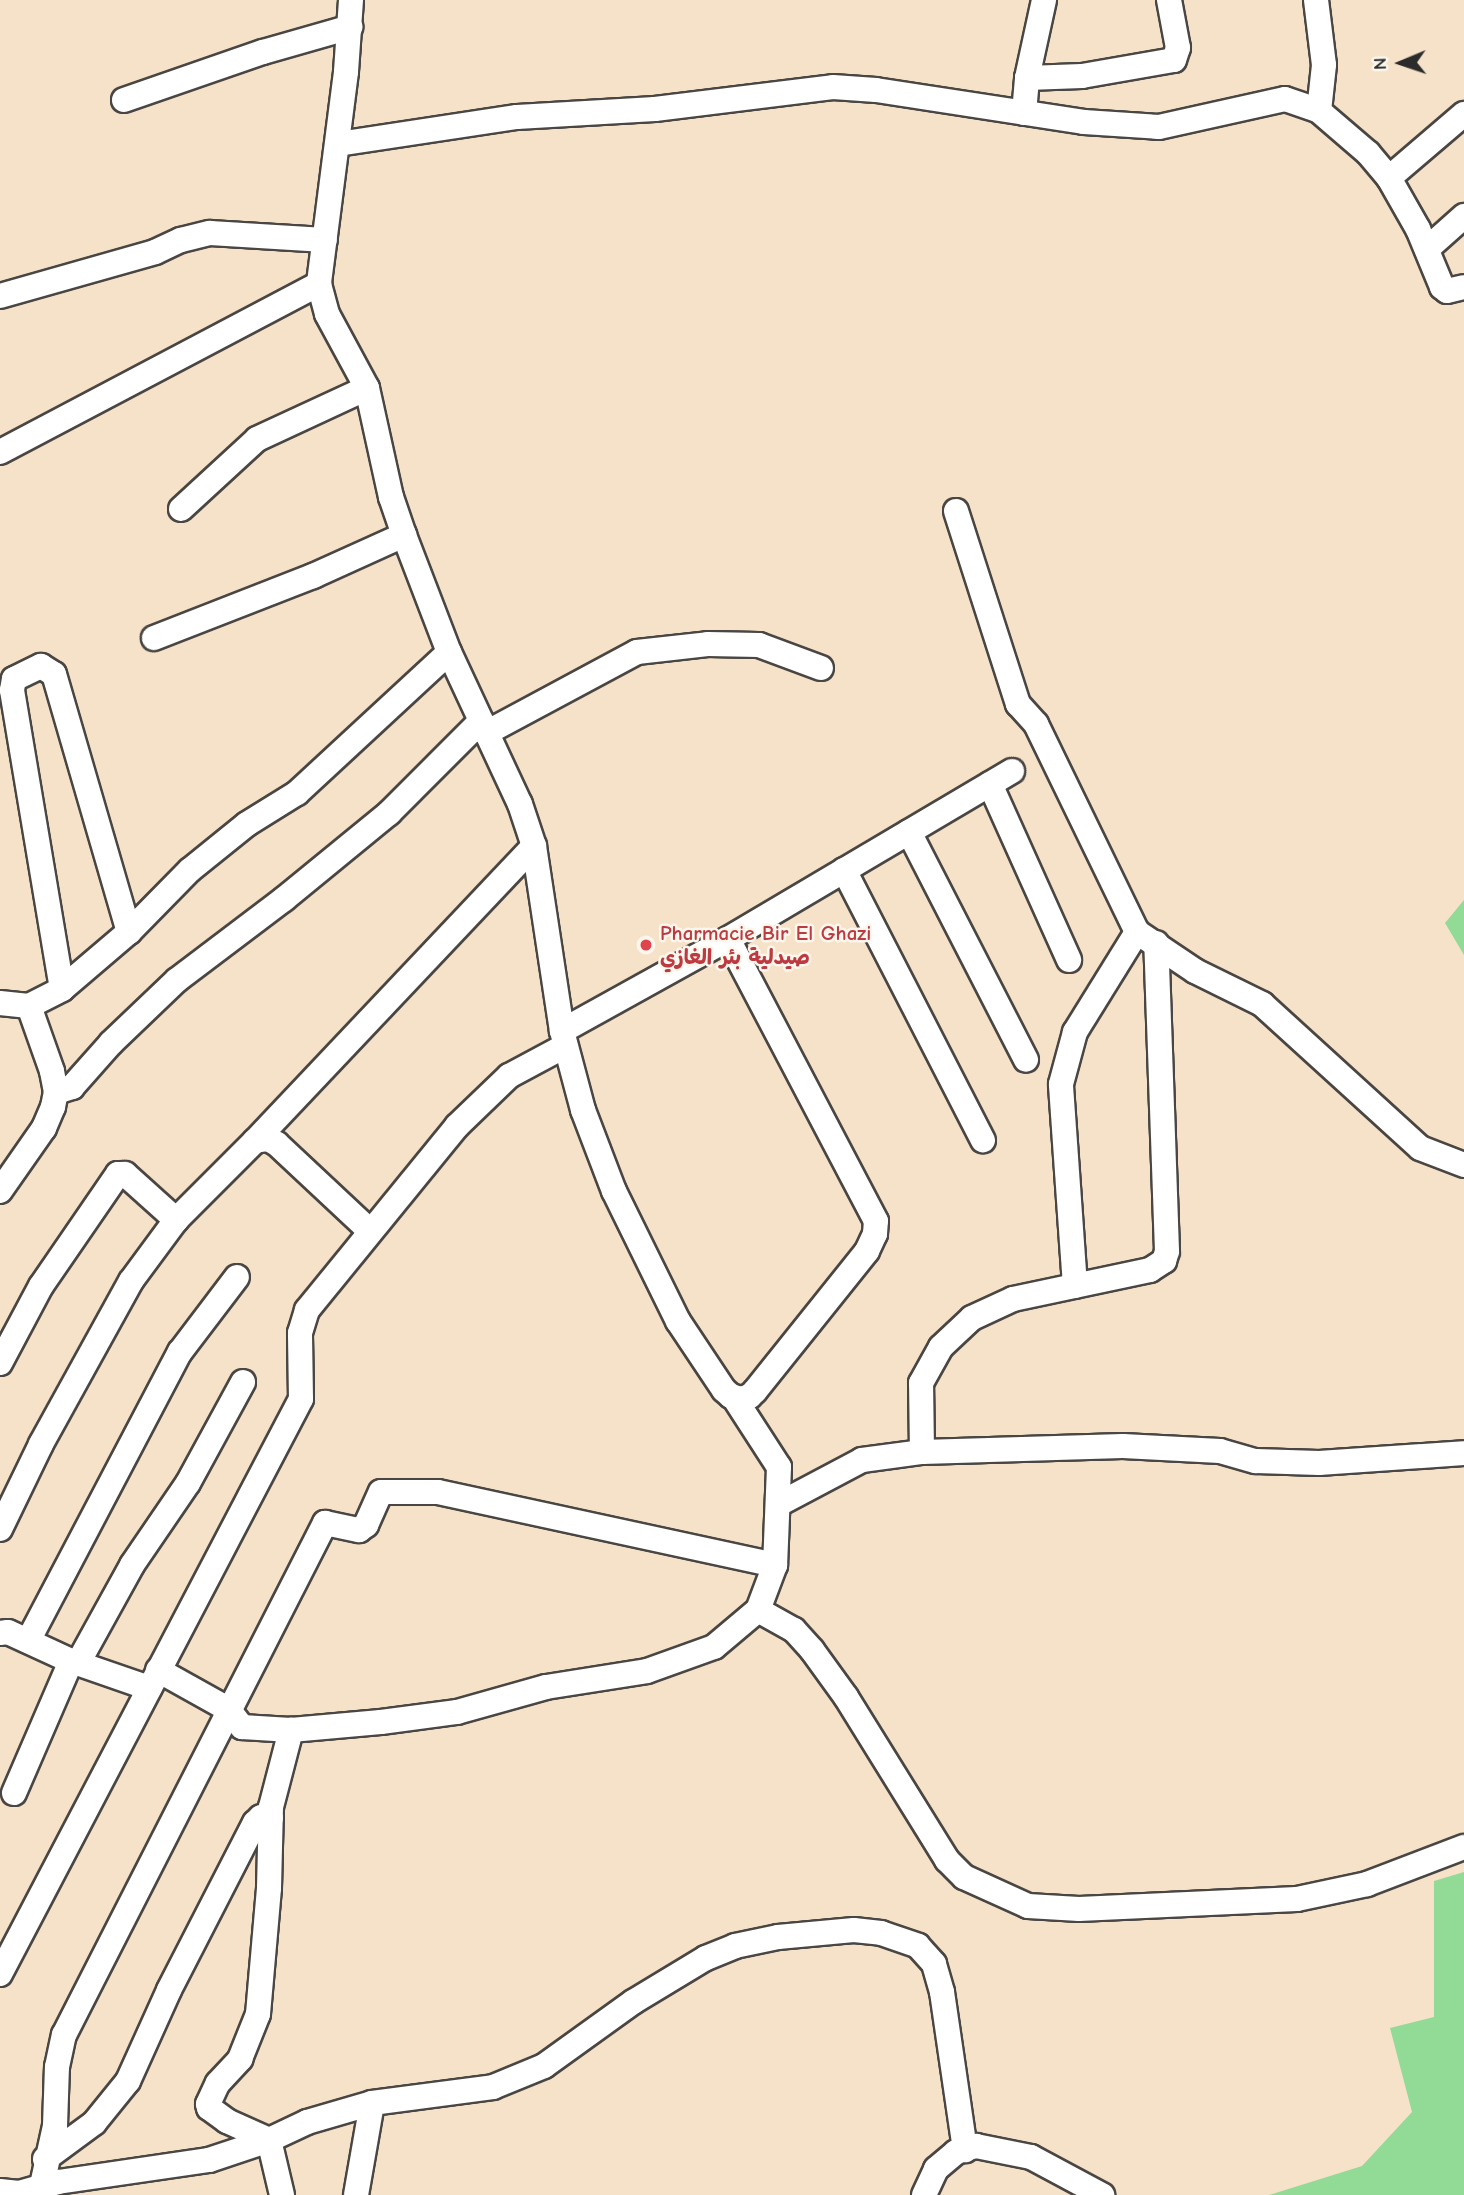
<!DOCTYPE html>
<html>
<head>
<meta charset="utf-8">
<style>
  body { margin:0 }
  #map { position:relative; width:1464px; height:2195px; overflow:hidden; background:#f5e2c8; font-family:"Comic Neue","Playpen Sans Arabic",sans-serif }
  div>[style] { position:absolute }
  .green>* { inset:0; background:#91db96 }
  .roads { filter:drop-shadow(2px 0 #494643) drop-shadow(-2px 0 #494643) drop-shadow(0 2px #494643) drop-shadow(0 -2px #494643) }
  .minor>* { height:24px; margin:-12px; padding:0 12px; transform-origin:12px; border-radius:12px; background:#fff }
  .dots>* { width:19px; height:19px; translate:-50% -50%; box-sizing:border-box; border:4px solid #fbf7ec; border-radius:50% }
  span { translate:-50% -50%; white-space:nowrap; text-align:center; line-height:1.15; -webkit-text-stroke:5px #fbf7ec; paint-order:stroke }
  .health-label { font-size:21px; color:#be3a42; font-weight:700 }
  .left { translate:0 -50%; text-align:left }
  .north { position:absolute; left:1366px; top:28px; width:70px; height:70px; -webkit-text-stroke:5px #fbf7ec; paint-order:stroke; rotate:268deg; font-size:19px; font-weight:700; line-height:28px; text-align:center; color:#2b2b2b }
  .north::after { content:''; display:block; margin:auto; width:24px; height:32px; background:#2b2b2b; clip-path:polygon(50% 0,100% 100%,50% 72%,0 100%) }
</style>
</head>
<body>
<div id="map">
  <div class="green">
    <div style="clip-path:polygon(1464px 900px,1464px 955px,1445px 923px)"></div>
    <div style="clip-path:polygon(1464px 1872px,1464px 2195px,1269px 2195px,1362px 2166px,1412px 2112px,1390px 2028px,1434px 2017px,1434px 1881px)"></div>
  </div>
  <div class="roads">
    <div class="minor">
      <div style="left:351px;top:0;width:72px;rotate:94deg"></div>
      <div style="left:346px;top:72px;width:214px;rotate:97.3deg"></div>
      <div style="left:319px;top:284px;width:31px;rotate:75deg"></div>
      <div style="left:327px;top:314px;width:84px;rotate:61.6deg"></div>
      <div style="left:367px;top:388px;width:112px;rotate:77.6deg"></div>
      <div style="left:391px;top:497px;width:40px;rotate:71.1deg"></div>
      <div style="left:404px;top:535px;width:125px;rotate:69deg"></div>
      <div style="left:449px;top:652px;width:168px;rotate:65deg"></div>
      <div style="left:520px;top:804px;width:44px;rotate:71.6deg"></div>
      <div style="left:534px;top:846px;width:187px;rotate:81.4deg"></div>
      <div style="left:562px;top:1031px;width:82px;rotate:75.1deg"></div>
      <div style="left:583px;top:1110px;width:87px;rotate:69.1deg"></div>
      <div style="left:614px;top:1191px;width:145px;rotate:63.8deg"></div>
      <div style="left:678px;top:1321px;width:83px;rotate:56.3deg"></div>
      <div style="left:724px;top:1390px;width:9px;rotate:41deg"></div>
      <div style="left:731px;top:1396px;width:10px;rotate:17deg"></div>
      <div style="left:741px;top:1399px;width:9px;rotate:-18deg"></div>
      <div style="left:750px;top:1396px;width:7px;rotate:-45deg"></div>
      <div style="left:755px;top:1391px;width:179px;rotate:-51.3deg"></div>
      <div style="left:867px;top:1251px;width:19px;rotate:-65deg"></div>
      <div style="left:875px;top:1234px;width:13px;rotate:-86deg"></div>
      <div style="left:876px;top:1221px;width:318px;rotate:-117.7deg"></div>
      <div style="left:1316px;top:0;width:65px;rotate:83deg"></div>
      <div style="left:1324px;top:65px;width:46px;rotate:96.2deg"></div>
      <div style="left:1027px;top:78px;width:80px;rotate:-77.7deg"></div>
      <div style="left:124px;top:100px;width:147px;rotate:-19.1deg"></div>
      <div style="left:263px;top:52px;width:91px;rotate:-16deg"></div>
      <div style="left:1024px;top:113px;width:35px;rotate:-85deg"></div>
      <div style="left:1027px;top:78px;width:55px;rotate:-2.1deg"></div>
      <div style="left:1082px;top:76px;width:93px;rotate:-9.9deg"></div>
      <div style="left:1174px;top:60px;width:13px;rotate:-72deg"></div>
      <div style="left:1178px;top:48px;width:49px;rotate:-100.6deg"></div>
      <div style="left:338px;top:144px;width:181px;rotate:-8.6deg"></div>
      <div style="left:517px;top:117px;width:138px;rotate:-3.3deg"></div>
      <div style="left:655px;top:109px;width:179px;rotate:-7deg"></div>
      <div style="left:833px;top:87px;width:43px;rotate:4deg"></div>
      <div style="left:876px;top:90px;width:210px;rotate:8.7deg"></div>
      <div style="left:1084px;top:122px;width:75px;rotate:3.8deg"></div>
      <div style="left:1159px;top:127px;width:129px;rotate:-12.5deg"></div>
      <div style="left:1285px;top:99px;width:36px;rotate:19deg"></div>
      <div style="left:1319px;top:111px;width:65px;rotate:40.6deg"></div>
      <div style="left:1368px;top:153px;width:33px;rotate:50deg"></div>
      <div style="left:1389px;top:178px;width:59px;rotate:60.4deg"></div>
      <div style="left:1418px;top:229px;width:63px;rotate:67.5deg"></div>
      <div style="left:1442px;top:287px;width:6px;rotate:39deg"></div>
      <div style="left:1447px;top:291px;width:17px;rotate:-13deg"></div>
      <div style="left:1389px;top:178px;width:99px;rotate:-40.5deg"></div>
      <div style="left:1427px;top:249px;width:50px;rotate:-41.7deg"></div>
      <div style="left:0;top:296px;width:161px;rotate:-15.8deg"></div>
      <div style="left:155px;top:252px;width:29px;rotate:-25deg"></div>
      <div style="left:181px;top:240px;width:30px;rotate:-14deg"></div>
      <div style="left:210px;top:233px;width:115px;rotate:3.5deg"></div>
      <div style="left:0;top:452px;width:361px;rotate:-27.8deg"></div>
      <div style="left:181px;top:509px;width:103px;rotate:-42.6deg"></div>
      <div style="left:257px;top:439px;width:121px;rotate:-24.9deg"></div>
      <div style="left:956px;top:511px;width:203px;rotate:72.2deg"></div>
      <div style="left:1018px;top:704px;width:27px;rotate:48deg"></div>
      <div style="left:1036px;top:724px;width:231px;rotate:64.1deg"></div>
      <div style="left:1137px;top:932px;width:70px;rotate:33.9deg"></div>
      <div style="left:1195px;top:971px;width:75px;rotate:26.2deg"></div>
      <div style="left:1262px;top:1004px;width:214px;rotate:42.3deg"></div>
      <div style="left:1420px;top:1148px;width:47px;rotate:21.1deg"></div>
      <div style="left:154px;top:638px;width:171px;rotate:-21.3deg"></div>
      <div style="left:313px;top:576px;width:100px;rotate:-24.3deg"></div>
      <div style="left:486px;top:733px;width:171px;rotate:-28.2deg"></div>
      <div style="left:637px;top:652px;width:71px;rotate:-6.4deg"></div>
      <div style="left:708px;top:644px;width:51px;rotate:1.1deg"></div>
      <div style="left:759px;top:645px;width:66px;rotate:20.4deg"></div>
      <div style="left:990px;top:784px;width:193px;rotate:65.8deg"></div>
      <div style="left:909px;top:832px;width:256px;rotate:62.8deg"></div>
      <div style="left:844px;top:870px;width:304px;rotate:62.8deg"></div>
      <div style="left:62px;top:989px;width:303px;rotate:-99.5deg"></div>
      <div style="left:12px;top:690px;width:11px;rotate:-80deg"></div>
      <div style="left:14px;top:679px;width:30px;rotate:-26deg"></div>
      <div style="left:41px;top:666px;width:15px;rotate:32deg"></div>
      <div style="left:54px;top:674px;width:269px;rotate:73.8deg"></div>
      <div style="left:0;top:1003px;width:29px;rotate:6deg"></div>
      <div style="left:562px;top:1031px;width:190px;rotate:-29deg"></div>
      <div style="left:728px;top:939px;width:330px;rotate:-30.6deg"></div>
      <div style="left:56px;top:1092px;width:17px;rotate:-17deg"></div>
      <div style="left:72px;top:1087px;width:59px;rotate:-48.4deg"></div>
      <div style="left:111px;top:1043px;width:91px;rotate:-43.7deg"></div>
      <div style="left:177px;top:980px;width:134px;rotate:-37.1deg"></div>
      <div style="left:284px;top:899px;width:136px;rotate:-39.3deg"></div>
      <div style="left:389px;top:813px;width:130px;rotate:-45deg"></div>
      <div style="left:255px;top:1141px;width:406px;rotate:-46.6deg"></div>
      <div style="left:0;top:1191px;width:77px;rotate:-55.1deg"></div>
      <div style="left:44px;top:1128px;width:23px;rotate:-67deg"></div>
      <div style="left:53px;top:1107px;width:15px;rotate:-79deg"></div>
      <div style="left:56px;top:1092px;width:21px;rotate:-101deg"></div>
      <div style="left:52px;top:1071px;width:69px;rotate:-109.5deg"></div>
      <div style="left:29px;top:1006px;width:37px;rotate:-27deg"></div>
      <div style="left:62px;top:989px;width:88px;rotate:-40.4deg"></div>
      <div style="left:129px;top:932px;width:87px;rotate:-45.5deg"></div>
      <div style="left:190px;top:870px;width:73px;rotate:-38.9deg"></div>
      <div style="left:247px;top:824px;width:59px;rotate:-31.8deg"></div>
      <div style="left:297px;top:793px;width:207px;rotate:-42.8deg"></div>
      <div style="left:1075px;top:1286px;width:202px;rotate:-94deg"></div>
      <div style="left:1061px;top:1084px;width:54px;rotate:-74.9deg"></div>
      <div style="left:1075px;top:1032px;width:118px;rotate:-58.2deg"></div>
      <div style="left:0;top:1363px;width:87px;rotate:-62deg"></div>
      <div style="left:41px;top:1286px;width:136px;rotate:-55.5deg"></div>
      <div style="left:118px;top:1174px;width:7px"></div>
      <div style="left:125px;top:1174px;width:69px;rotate:42deg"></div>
      <div style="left:735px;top:1399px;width:81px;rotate:57.1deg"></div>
      <div style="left:779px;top:1467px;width:98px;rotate:92.3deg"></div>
      <div style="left:775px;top:1565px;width:48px;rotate:110.7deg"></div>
      <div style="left:922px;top:1452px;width:69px;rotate:-90.8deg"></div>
      <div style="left:921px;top:1383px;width:41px;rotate:-60.9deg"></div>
      <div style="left:941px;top:1347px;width:42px;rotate:-43.1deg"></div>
      <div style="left:972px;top:1318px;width:45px;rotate:-24.9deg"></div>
      <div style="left:1013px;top:1299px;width:140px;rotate:-12deg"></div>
      <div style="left:1150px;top:1270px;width:17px;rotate:-33deg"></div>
      <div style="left:1164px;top:1261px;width:10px;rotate:-73deg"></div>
      <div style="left:1167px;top:1251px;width:308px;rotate:-92deg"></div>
      <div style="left:779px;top:1504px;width:94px;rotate:-27.9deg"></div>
      <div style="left:862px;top:1460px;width:61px;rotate:-7.6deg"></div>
      <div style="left:922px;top:1452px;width:201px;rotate:-1.7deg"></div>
      <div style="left:1123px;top:1446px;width:97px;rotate:3deg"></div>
      <div style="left:1220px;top:1451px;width:37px;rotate:16deg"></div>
      <div style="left:1256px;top:1461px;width:63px;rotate:1.8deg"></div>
      <div style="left:1319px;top:1463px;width:145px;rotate:-3.9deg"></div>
      <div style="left:0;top:1529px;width:94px;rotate:-64.2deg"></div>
      <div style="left:41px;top:1444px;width:186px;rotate:-61.1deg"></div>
      <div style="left:131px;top:1281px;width:76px;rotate:-53.6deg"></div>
      <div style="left:176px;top:1220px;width:112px;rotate:-45deg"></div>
      <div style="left:255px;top:1141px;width:13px;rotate:-9deg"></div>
      <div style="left:268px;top:1139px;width:10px;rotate:29deg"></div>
      <div style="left:277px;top:1144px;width:127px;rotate:43.1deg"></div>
      <div style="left:0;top:1633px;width:8px;rotate:-7deg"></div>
      <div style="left:8px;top:1632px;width:69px;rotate:24.7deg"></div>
      <div style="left:71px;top:1661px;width:83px;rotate:19.1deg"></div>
      <div style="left:28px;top:1641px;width:327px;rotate:-62.3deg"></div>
      <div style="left:180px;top:1352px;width:94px;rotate:-52.8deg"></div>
      <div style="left:78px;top:1663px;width:112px;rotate:-61.1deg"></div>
      <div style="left:132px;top:1565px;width:99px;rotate:-55.7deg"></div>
      <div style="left:188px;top:1483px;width:115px;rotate:-61.4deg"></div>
      <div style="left:158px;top:1670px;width:80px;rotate:29.1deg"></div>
      <div style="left:228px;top:1709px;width:23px;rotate:52deg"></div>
      <div style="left:242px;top:1727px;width:49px;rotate:3.5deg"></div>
      <div style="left:291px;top:1730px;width:90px;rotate:-5.1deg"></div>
      <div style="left:381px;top:1722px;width:77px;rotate:-7.5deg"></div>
      <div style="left:457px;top:1712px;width:92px;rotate:-15.7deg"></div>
      <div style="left:546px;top:1687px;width:102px;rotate:-9deg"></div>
      <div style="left:647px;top:1671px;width:71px;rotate:-19.7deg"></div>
      <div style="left:714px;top:1647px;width:57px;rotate:-40.1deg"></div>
      <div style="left:758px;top:1610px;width:41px;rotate:29.1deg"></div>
      <div style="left:794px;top:1630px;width:27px;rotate:48deg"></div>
      <div style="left:812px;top:1650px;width:58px;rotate:54.1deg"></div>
      <div style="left:846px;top:1697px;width:192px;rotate:58.2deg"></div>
      <div style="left:947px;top:1860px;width:24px;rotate:45deg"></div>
      <div style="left:964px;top:1877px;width:70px;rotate:24.4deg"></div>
      <div style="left:1028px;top:1906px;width:51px;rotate:3.4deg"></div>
      <div style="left:1079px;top:1909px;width:218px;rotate:-2.6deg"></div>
      <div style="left:1297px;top:1899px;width:72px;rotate:-12.1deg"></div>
      <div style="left:1367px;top:1884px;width:104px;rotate:-20.9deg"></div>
      <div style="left:14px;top:1793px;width:144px;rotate:-66.6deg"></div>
      <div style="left:0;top:1974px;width:649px;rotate:-62.37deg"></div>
      <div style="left:301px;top:1399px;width:66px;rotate:-90.9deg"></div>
      <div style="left:300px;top:1333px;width:24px;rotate:-73deg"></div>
      <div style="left:307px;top:1310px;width:237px;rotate:-50.8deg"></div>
      <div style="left:457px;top:1126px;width:72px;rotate:-43.9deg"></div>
      <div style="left:509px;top:1076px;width:64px;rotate:-28.2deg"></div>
      <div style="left:45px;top:2159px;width:61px;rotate:-36.3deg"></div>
      <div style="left:94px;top:2123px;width:54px;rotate:-51deg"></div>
      <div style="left:128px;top:2081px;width:100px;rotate:-65.7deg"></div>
      <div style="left:169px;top:1990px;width:188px;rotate:-62.8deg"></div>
      <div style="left:255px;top:1823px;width:8px;rotate:-45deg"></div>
      <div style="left:261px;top:1817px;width:10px;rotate:6deg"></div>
      <div style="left:42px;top:2185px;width:60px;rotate:-77.6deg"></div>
      <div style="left:55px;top:2126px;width:59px;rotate:-88.1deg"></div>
      <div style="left:57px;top:2067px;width:33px;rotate:-78deg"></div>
      <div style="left:64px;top:2035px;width:575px;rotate:-62.99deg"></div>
      <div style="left:325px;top:1523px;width:35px;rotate:12deg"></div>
      <div style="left:359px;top:1530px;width:9px;rotate:-36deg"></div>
      <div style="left:366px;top:1525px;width:36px;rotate:-66deg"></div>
      <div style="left:381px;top:1492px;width:57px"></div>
      <div style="left:438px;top:1492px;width:345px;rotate:12.2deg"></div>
      <div style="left:0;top:2191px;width:19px;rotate:6deg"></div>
      <div style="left:19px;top:2193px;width:41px;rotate:-15.8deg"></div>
      <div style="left:58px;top:2182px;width:153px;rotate:-8.3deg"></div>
      <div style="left:209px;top:2160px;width:63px;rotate:-18.4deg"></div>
      <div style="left:269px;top:2140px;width:42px;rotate:-25.3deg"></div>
      <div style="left:307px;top:2122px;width:68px;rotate:-16.3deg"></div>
      <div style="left:372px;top:2103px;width:122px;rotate:-7.5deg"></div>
      <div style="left:493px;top:2087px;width:55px;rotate:-22.4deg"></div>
      <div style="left:544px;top:2066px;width:110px;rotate:-35.7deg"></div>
      <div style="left:633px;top:2002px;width:85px;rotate:-31.1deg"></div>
      <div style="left:706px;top:1958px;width:31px;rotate:-22deg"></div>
      <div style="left:735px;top:1946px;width:44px;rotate:-11.8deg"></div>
      <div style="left:778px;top:1937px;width:76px;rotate:-5.3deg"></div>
      <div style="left:854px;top:1930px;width:27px;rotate:6deg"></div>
      <div style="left:881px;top:1933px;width:39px;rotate:19deg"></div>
      <div style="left:918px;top:1946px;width:24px;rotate:48deg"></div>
      <div style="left:934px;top:1964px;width:29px;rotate:74deg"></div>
      <div style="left:942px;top:1992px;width:160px;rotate:81.7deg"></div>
      <div style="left:282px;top:2195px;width:57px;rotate:-103.3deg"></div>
      <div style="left:269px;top:2140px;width:46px;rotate:-155.7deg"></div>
      <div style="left:227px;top:2121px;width:22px;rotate:-144deg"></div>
      <div style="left:209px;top:2108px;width:4px;rotate:-104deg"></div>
      <div style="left:208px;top:2104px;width:23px;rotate:-65deg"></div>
      <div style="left:218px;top:2083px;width:33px;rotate:-47deg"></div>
      <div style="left:240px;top:2059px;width:48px;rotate:-68.2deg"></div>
      <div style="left:258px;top:2014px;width:126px;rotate:-85deg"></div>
      <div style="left:269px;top:1888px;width:81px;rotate:-88.6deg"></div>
      <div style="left:271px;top:1807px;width:80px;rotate:-75.4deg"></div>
      <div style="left:356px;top:2195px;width:93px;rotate:-80.1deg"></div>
      <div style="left:924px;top:2195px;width:29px;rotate:-65deg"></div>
      <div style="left:936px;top:2169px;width:26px;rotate:-40deg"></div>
      <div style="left:956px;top:2152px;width:21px;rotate:-17deg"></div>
      <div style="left:976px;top:2146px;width:56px;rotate:11.3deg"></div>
      <div style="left:1031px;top:2157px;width:81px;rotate:28.2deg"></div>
    </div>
  </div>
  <div class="dots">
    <div style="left:646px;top:945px;background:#e0444e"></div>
  </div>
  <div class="health-label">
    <span class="left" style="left:660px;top:945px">Pharmacie Bir El Ghazi<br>صيدلية بئر الغازي</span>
  </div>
  <div class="north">N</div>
</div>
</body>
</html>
